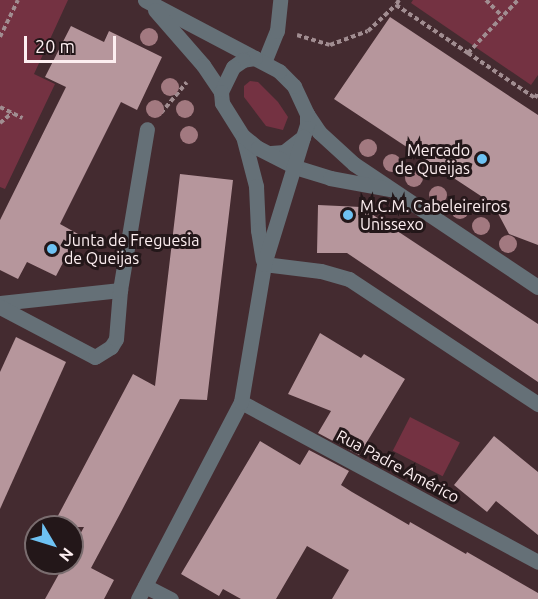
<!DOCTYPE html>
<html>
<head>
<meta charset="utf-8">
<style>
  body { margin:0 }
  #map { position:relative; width:538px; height:599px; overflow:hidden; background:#442b30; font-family:Ubuntu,sans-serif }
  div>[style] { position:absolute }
  .green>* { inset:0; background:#743242; transform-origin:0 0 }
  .building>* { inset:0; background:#b6969c }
  .path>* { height:4px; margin-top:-2px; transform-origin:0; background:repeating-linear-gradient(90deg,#a18d91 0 4.5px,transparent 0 7.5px) }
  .service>* { height:15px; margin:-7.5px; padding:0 7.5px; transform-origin:7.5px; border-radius:7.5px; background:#657077 }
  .minor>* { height:15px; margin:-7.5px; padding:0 7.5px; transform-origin:7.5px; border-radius:7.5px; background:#657077 }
  .trees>* { width:18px; height:18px; margin:-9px; border-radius:50%; background:#a27980 }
  .dots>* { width:16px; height:16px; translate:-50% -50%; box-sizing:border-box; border:3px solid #231719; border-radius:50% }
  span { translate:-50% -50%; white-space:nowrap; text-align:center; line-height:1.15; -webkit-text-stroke:6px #231719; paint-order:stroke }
  .poi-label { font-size:16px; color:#fdeff1 }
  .right { translate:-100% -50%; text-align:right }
  .left { translate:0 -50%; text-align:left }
  .street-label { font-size:16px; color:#fdeff1 }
  .north { position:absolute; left:24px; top:515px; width:60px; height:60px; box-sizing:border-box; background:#231719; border:2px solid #7a6d6f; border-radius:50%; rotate:128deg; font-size:16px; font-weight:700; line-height:24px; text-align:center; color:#fdeff1 }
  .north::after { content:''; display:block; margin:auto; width:21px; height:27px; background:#6ec2f3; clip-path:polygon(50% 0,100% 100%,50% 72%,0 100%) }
  .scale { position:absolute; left:24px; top:36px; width:92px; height:27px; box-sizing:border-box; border:3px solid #fdeff1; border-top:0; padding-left:8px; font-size:18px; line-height:21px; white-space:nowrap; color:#fdeff1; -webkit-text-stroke:4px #231719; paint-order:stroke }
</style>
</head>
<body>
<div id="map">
  <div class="green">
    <div style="clip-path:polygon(0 0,68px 0,34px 74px,55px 84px,5px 189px,0 187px)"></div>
    <div style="clip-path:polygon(413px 0,538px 0,538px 75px,531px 85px,411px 3px)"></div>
    <div style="clip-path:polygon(250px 81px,258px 82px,278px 102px,288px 117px,283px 130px,266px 126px,244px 97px,244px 86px)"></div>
    <div style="left:410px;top:417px;width:56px;height:38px;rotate:27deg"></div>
  </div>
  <div class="building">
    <div style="clip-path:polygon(390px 17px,538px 115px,538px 245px,509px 234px,493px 204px,334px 99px)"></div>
    <div style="clip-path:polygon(71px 26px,104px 42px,109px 31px,162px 57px,137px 110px,121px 102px,60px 224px,78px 234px,56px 276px,27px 262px,18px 279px,0 270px,0 220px,66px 87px,45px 77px)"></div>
    <div style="clip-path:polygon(180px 174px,233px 180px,207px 400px,180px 399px,121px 512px,91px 568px,114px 580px,104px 599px,45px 599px,65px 563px,72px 563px,72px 549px,84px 527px,52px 527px,133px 374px,155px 386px)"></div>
    <div style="clip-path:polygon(318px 205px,361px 207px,538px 324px,538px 382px,347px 253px,317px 253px)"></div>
    <div style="clip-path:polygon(320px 333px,361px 358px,364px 354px,405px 379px,359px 455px,318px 433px,331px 411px,288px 394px)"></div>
    <div style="clip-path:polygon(16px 337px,66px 362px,0 509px,0 372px)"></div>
    <div style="clip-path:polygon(494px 436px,538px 472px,538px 535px,496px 501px,487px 512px,454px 485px)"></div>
    <div style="clip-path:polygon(260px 441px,300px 465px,309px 450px,349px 471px,341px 485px,352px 492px,409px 525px,410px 522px,466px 554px,467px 552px,538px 593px,538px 599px,332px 599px,349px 570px,307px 546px,276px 599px,241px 599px,223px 589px,219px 596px,181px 574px)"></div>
  </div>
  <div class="path">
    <div style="left:399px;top:0;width:6px;rotate:121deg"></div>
    <div style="left:396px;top:5px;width:87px;rotate:33.7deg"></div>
    <div style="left:468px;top:53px;width:81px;rotate:33.9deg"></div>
    <div style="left:535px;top:98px;width:6px;rotate:-59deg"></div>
    <div style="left:486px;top:0;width:23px;rotate:45deg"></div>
    <div style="left:297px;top:35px;width:34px;rotate:17deg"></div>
    <div style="left:330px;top:45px;width:40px;rotate:-20.2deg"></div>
    <div style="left:368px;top:31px;width:38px;rotate:-43deg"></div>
    <div style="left:0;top:37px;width:41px;rotate:-64.1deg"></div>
    <div style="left:468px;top:53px;width:73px;rotate:-46.7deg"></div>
    <div style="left:0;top:107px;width:25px;rotate:26deg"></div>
    <div style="left:161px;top:113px;width:40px;rotate:-50deg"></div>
    <div style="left:0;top:123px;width:16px;rotate:-40deg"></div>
  </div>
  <div class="service">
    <div style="left:264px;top:264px;width:57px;rotate:7deg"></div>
    <div style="left:321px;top:271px;width:29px;rotate:16deg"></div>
    <div style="left:349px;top:279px;width:227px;rotate:33.5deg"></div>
  </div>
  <div class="minor">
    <div style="left:145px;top:0;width:124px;rotate:27.8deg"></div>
    <div style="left:155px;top:10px;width:73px;rotate:48.9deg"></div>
    <div style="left:203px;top:65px;width:32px;rotate:56deg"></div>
    <div style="left:265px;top:60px;width:31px;rotate:-68deg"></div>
    <div style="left:277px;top:31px;width:31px;rotate:-84deg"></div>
    <div style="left:307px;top:114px;width:22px;rotate:56deg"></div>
    <div style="left:319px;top:132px;width:47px;rotate:42.4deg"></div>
    <div style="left:354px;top:164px;width:221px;rotate:33.8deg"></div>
    <div style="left:243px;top:136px;width:52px;rotate:75.4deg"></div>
    <div style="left:256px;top:186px;width:44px;rotate:87.4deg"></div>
    <div style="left:258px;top:230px;width:30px;rotate:81deg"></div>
    <div style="left:271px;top:153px;width:13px;rotate:-4deg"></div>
    <div style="left:284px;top:152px;width:24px;rotate:-38deg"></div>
    <div style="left:303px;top:137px;width:13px;rotate:-72deg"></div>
    <div style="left:307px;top:125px;width:11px;rotate:-90deg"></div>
    <div style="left:307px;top:114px;width:31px;rotate:-115deg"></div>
    <div style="left:294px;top:86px;width:21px;rotate:-135deg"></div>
    <div style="left:279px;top:71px;width:27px;rotate:-152deg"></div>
    <div style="left:255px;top:58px;width:12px;rotate:171deg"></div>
    <div style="left:243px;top:60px;width:12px;rotate:145deg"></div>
    <div style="left:233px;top:67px;width:28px;rotate:116deg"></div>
    <div style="left:221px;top:92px;width:11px;rotate:85deg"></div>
    <div style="left:222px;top:103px;width:39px;rotate:58deg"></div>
    <div style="left:243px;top:136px;width:19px;rotate:39deg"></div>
    <div style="left:258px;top:148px;width:42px;rotate:27.2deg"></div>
    <div style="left:295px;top:167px;width:37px;rotate:17deg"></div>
    <div style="left:330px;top:178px;width:61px;rotate:10.4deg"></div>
    <div style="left:0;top:303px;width:121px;rotate:-6.2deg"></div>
    <div style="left:0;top:307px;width:107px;rotate:27.8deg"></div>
    <div style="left:95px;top:357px;width:19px;rotate:-32deg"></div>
    <div style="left:111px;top:347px;width:9px;rotate:-58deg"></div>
    <div style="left:116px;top:339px;width:49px;rotate:-85.3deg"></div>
    <div style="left:120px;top:290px;width:163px;rotate:-80.5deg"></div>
    <div style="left:241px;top:402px;width:337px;rotate:28.3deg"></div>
    <div style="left:145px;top:586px;width:29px;rotate:27deg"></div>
    <div style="left:138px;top:599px;width:222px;rotate:-62.4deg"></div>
    <div style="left:241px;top:402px;width:140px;rotate:-80.5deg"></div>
    <div style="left:264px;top:264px;width:133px;rotate:-72.9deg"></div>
  </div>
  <div class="trees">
    <div style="left:149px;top:37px"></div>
    <div style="left:170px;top:87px"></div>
    <div style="left:155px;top:109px"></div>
    <div style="left:185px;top:109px"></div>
    <div style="left:189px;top:135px"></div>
    <div style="left:368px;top:148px"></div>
    <div style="left:392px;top:163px"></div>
    <div style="left:414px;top:178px"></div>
    <div style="left:438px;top:195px"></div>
    <div style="left:460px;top:210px"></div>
    <div style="left:481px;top:226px"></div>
    <div style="left:508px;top:244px"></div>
  </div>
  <div class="dots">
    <div style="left:482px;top:159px;background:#6ec2f3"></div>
    <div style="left:348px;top:215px;background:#6ec2f3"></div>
    <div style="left:52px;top:249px;background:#6ec2f3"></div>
  </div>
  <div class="poi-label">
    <span class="right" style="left:470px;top:159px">Mercado<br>de Queijas</span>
    <span class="left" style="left:360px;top:215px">M.C.M. Cabeleireiros<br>Unissexo</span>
    <span class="left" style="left:64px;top:249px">Junta de Freguesia<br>de Queijas</span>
  </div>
  <div class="street-label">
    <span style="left:398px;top:466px;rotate:28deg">Rua Padre Américo</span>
  </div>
  <div class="north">N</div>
  <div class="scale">20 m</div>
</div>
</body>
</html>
